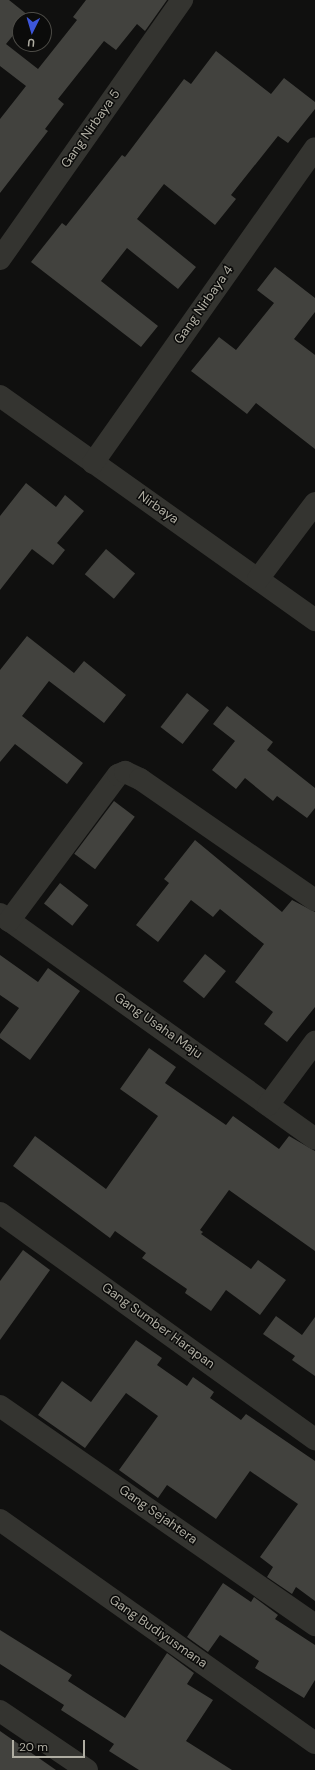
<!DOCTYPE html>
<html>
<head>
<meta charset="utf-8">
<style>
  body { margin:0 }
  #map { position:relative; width:315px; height:1770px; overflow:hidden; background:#10100f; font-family:"DM Sans",sans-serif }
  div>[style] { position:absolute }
  .building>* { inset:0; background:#42423e; transform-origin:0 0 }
  .street>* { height:22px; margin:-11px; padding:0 11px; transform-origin:11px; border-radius:11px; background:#343430 }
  span { translate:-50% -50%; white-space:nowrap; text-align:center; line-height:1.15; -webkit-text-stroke:3px #0b0b0a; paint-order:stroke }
  .street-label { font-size:13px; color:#afada2 }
  .north { position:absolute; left:12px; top:12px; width:40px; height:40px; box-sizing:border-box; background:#0b0b0a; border:1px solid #4d4c47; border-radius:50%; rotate:185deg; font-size:11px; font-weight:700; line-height:16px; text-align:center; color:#afada2 }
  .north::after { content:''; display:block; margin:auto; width:14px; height:18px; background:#3d56da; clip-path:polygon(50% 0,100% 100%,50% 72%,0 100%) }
  .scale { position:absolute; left:12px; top:1740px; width:73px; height:18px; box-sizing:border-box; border:2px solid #afada2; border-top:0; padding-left:5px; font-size:12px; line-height:14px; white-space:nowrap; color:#afada2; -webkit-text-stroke:3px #0b0b0a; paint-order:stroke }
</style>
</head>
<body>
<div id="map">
  <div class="building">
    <div style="clip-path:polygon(0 0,9px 0,29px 16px,26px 20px,20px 20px,20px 27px,6px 44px,38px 69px,77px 20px,73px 17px,86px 0,167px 0,145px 31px,137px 24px,116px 50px,104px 41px,58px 99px,64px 104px,45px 129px,48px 131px,0 193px,0 119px,26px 86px,0 66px)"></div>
    <div style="clip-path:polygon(216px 51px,271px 94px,284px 78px,315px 102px,315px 109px,288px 143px,278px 136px,231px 195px,236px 199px,215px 225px,164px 184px,137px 219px,196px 267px,178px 289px,127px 248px,101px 281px,158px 326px,141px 347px,31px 262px,62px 223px,66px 226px,122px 155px,125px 157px,184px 79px,191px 84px)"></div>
    <div style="clip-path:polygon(275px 267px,315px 298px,315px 312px,294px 339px,315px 355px,315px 449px,256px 403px,247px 414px,191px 371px,219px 337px,236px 350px,274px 303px,257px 290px)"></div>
    <div style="clip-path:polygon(26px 483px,56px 507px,65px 495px,84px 511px,57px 543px,65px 550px,53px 565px,32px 549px,0 590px,0 516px)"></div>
    <div style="left:106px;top:549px;width:38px;height:33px;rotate:40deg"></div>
    <div style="clip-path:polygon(27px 636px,74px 673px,84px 661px,126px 695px,104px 723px,49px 681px,22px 716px,83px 763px,67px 784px,15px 744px,0 762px,0 670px)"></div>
    <div style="left:187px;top:693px;width:28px;height:43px;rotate:38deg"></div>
    <div style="clip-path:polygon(227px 706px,273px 742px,267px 750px,315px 788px,315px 808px,307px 818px,277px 796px,273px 801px,245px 778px,236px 789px,212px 770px,235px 741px,213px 724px)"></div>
    <div style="left:114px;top:801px;width:26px;height:66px;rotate:37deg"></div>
    <div style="clip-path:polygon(195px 840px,282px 912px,292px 900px,315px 912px,315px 1007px,287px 1042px,264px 1024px,273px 1012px,235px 982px,264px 944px,220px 909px,213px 917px,191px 900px,158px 942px,136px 925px,169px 883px,164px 879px)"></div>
    <div style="left:60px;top:883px;width:36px;height:26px;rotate:38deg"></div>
    <div style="left:205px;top:954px;width:27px;height:35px;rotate:39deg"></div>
    <div style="clip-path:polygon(0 955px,38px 982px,48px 968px,80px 991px,30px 1060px,0 1038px,0 1034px,19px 1008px,0 995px)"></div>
    <div style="clip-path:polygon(149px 1048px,176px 1067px,165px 1083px,226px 1125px,233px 1116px,279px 1149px,289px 1136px,315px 1151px,315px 1251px,229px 1190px,200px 1230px,203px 1232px,201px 1234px,251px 1269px,258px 1260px,286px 1280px,260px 1315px,226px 1290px,211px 1311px,185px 1293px,187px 1289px,142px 1258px,146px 1253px,115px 1231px,110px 1238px,13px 1166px,35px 1136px,106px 1189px,158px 1116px,120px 1089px)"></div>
    <div style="clip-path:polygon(23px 1250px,50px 1270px,0 1340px,0 1281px)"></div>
    <div style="clip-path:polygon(276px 1316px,302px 1335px,315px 1317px,315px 1376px,292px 1360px,295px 1356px,263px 1334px)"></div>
    <div style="clip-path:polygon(136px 1340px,162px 1358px,157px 1365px,187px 1386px,193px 1377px,214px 1392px,210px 1398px,241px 1420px,246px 1414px,315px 1461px,315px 1601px,296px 1587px,292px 1594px,267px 1577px,273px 1567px,260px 1557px,298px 1504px,250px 1471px,216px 1519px,167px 1485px,158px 1498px,119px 1470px,158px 1416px,126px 1393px,85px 1448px,38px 1415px,62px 1381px,91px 1402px)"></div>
    <div style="clip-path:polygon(223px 1583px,251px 1602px,254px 1597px,278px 1615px,275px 1619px,315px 1645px,315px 1680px,304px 1698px,255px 1668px,259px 1661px,220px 1635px,208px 1652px,187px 1637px)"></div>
    <div style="clip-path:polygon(0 1630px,72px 1675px,68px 1681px,125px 1718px,167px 1653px,194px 1673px,187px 1684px,213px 1700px,186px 1741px,232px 1770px,139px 1770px,109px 1751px,114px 1744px,61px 1710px,64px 1705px,0 1664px)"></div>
    <div style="clip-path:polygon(0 1731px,56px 1770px,0 1770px)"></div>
  </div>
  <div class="street">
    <div style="left:0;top:259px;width:317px;rotate:-54.9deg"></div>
    <div style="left:0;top:396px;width:387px;rotate:35.4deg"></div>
    <div style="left:93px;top:463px;width:385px;rotate:-54.8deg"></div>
    <div style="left:258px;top:579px;width:95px;rotate:-53.1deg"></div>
    <div style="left:0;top:914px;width:387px;rotate:35.5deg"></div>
    <div style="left:9px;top:921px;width:182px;rotate:-53.3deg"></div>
    <div style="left:118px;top:775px;width:8px;rotate:-23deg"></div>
    <div style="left:125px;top:772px;width:17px;rotate:25deg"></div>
    <div style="left:140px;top:779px;width:213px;rotate:34.7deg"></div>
    <div style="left:268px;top:1105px;width:79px;rotate:-53.3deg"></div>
    <div style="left:0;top:1213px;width:388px;rotate:35.7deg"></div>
    <div style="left:0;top:1406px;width:384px;rotate:34.8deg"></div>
    <div style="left:0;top:1520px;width:386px;rotate:35.3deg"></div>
    <div style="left:0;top:1711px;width:105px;rotate:34.1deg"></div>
  </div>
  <div class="street-label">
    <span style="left:91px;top:129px;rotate:-55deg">Gang Nirbaya 5</span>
    <span style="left:204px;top:305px;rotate:-55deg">Gang Nirbaya 4</span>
    <span style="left:158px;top:508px;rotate:35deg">Nirbaya</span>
    <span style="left:158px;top:1026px;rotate:35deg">Gang Usaha Maju</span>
    <span style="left:158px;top:1326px;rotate:36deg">Gang Sumber Harapan</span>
    <span style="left:158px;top:1515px;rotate:35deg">Gang Sejahtera</span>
    <span style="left:158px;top:1632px;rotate:35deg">Gang Budiyusmana</span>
  </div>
  <div class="north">U</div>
  <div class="scale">20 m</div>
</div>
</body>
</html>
